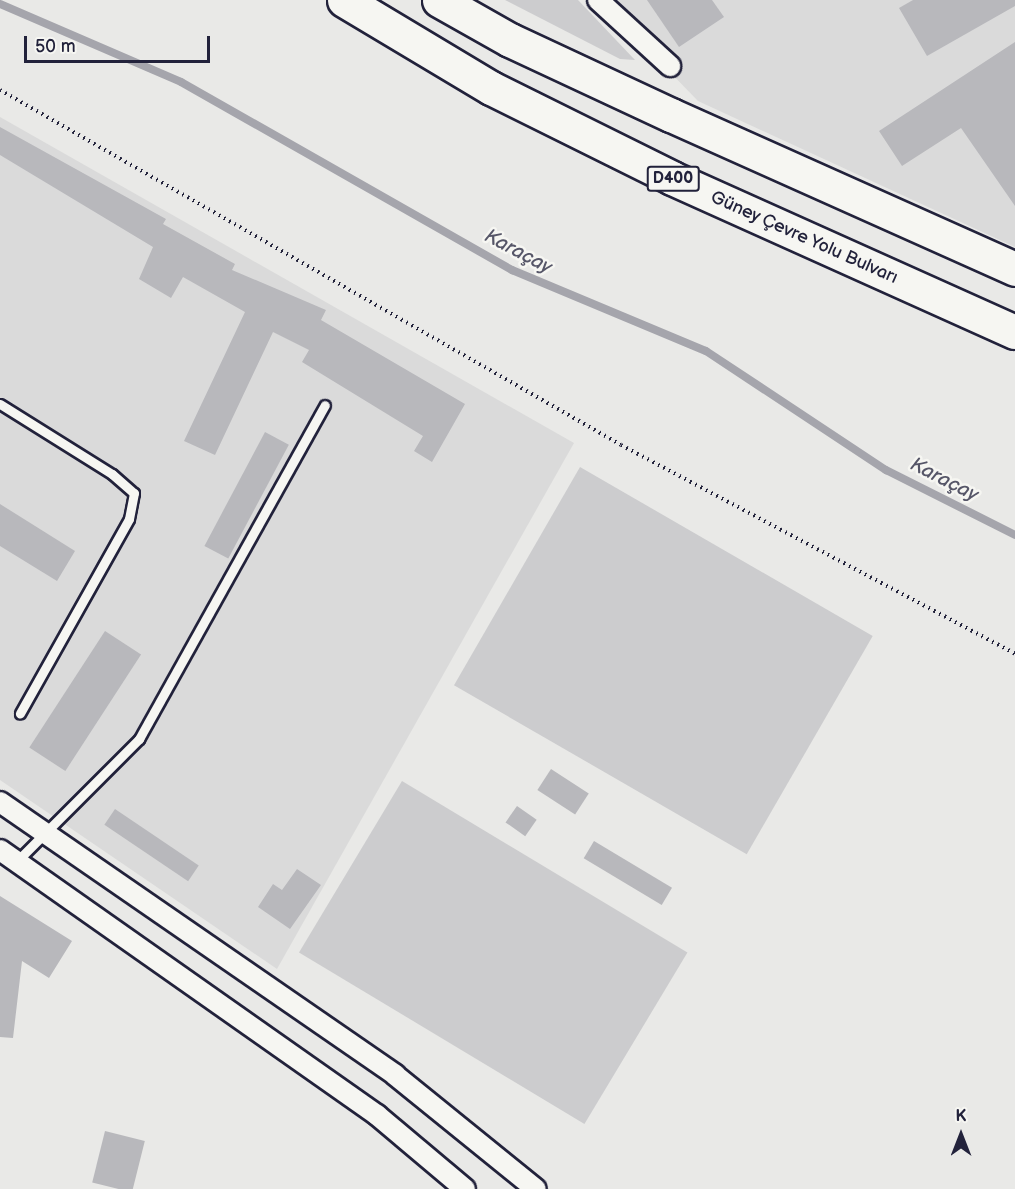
<!DOCTYPE html>
<html>
<head>
<meta charset="utf-8">
<style>
  body { margin:0 }
  #map { position:relative; width:1015px; height:1189px; overflow:hidden; background:#e9e9e7; font-family:"Balsamiq Sans",sans-serif }
  div>[style] { position:absolute }
  .built>* { inset:0; background:#dadada }
  .green>* { inset:0; background:#ccccce; transform-origin:0 0 }
  .stream>* { height:8px; margin:-4px; padding:0 4px; transform-origin:4px; border-radius:4px; background:#a5a5ac }
  .building>* { inset:0; background:#b8b8bc; transform-origin:0 0 }
  .path>* { height:4px; margin-top:-2px; transform-origin:0; background:repeating-linear-gradient(90deg,#22223b 0 1.5px,transparent 0 6px) }
  .roads { filter:drop-shadow(2px 0 #22223b) drop-shadow(-2px 0 #22223b) drop-shadow(0 2px #22223b) drop-shadow(0 -2px #22223b) }
  .lane>* { height:9px; margin:-4.5px; padding:0 4.5px; transform-origin:4.5px; border-radius:4.5px; background:#f6f6f2 }
  .street>* { height:20px; margin:-10px; padding:0 10px; transform-origin:10px; border-radius:10px; background:#f6f6f2 }
  .highway>* { height:33px; margin:-16.5px; padding:0 16.5px; transform-origin:16.5px; border-radius:16.5px; background:#f6f6f2 }
  span { translate:-50% -50%; white-space:nowrap; text-align:center; line-height:1.15; -webkit-text-stroke:5px #f6f6f2; paint-order:stroke }
  .shield-label span { padding:2px 4px; background:#f6f6f2; border:2px solid; border-radius:4px; -webkit-text-stroke-width:0 }
  .shield-label { font-size:16px; color:#22223b; font-weight:700 }
  .street-label { font-size:18px; color:#22223b }
  .water-label { font-size:20px; color:#565668; font-style:italic }
  .north { position:absolute; left:931px; top:1105px; width:60px; height:60px; -webkit-text-stroke:4px #f6f6f2; paint-order:stroke; rotate:0deg; font-size:16px; font-weight:700; line-height:24px; text-align:center; color:#22223b }
  .north::after { content:''; display:block; margin:auto; width:21px; height:27px; background:#22223b; clip-path:polygon(50% 0,100% 100%,50% 72%,0 100%) }
  .scale { position:absolute; left:24px; top:36px; width:186px; height:27px; box-sizing:border-box; border:3px solid #22223b; border-top:0; padding-left:8px; font-size:18px; line-height:21px; white-space:nowrap; color:#22223b; -webkit-text-stroke:4px #f6f6f2; paint-order:stroke }
</style>
</head>
<body>
<div id="map">
  <div class="built">
    <div style="clip-path:polygon(600px 0,1015px 0,1015px 247px,698px 101px)"></div>
    <div style="clip-path:polygon(0 117px,574px 443px,277px 969px,0 780px)"></div>
  </div>
  <div class="green">
    <div style="clip-path:polygon(505px 0,578px 0,635px 60px,620px 59px)"></div>
    <div style="left:580px;top:467px;width:338px;height:252px;rotate:30deg"></div>
    <div style="left:402px;top:781px;width:333px;height:200px;rotate:31deg"></div>
  </div>
  <div class="stream">
    <div style="left:0;top:4px;width:197px;rotate:23.3deg"></div>
    <div style="left:181px;top:82px;width:381px;rotate:29.6deg"></div>
    <div style="left:512px;top:270px;width:210px;rotate:22.7deg"></div>
    <div style="left:706px;top:351px;width:216px;rotate:33.5deg"></div>
    <div style="left:886px;top:470px;width:144px;rotate:26.7deg"></div>
  </div>
  <div class="building">
    <div style="clip-path:polygon(647px 0,712px 0,724px 17px,679px 47px)"></div>
    <div style="clip-path:polygon(913px 0,1015px 0,1015px 6px,927px 56px,899px 8px)"></div>
    <div style="clip-path:polygon(1015px 42px,1015px 206px,961px 128px,902px 166px,879px 131px)"></div>
    <div style="clip-path:polygon(0 127px,166px 219px,163px 224px,235px 264px,232px 270px,326px 310px,321px 320px,465px 404px,432px 462px,414px 451px,423px 436px,302px 362px,309px 350px,273px 332px,215px 455px,184px 441px,245px 312px,183px 277px,171px 298px,139px 279px,153px 247px,0 155px)"></div>
    <div style="left:265px;top:432px;width:27px;height:129px;rotate:28deg"></div>
    <div style="clip-path:polygon(0 504px,75px 551px,57px 581px,0 546px)"></div>
    <div style="left:105px;top:631px;width:43px;height:139px;rotate:33deg"></div>
    <div style="left:551px;top:769px;width:45px;height:25px;rotate:33deg"></div>
    <div style="left:517px;top:806px;width:24px;height:20px;rotate:35deg"></div>
    <div style="left:115px;top:809px;width:101px;height:19px;rotate:34deg"></div>
    <div style="left:594px;top:841px;width:91px;height:20px;rotate:31deg"></div>
    <div style="clip-path:polygon(297px 869px,321px 885px,290px 929px,258px 907px,273px 884px,282px 890px)"></div>
    <div style="clip-path:polygon(0 896px,72px 941px,49px 978px,22px 961px,13px 1038px,0 1037px)"></div>
    <div style="left:105px;top:1131px;width:41px;height:53px;rotate:14deg"></div>
  </div>
  <div class="path">
    <div style="left:0;top:90px;width:715px;rotate:29.75deg"></div>
    <div style="left:621px;top:445px;width:446px;rotate:27.9deg"></div>
  </div>
  <div class="roads">
    <div class="lane">
      <div style="left:0;top:404px;width:132px;rotate:32deg"></div>
      <div style="left:112px;top:474px;width:29px;rotate:41deg"></div>
      <div style="left:134px;top:493px;width:26px;rotate:101deg"></div>
      <div style="left:129px;top:519px;width:223px;rotate:119.3deg"></div>
      <div style="left:17px;top:861px;width:173px;rotate:-45deg"></div>
      <div style="left:139px;top:739px;width:382px;rotate:-60.9deg"></div>
    </div>
    <div class="street">
      <div style="left:598px;top:0;width:98px;rotate:42.5deg"></div>
      <div style="left:0;top:802px;width:480px;rotate:34.6deg"></div>
      <div style="left:395px;top:1075px;width:181px;rotate:39deg"></div>
      <div style="left:0;top:850px;width:461px;rotate:35.1deg"></div>
      <div style="left:377px;top:1115px;width:115px;rotate:40.1deg"></div>
    </div>
    <div class="highway">
      <div style="left:344px;top:0;width:171px;rotate:30.9deg"></div>
      <div style="left:491px;top:88px;width:202px;rotate:26.4deg"></div>
      <div style="left:672px;top:178px;width:376px;rotate:24.2deg"></div>
      <div style="left:439px;top:0;width:81px;rotate:29.4deg"></div>
      <div style="left:510px;top:40px;width:178px;rotate:25deg"></div>
      <div style="left:671px;top:115px;width:377px;rotate:24.1deg"></div>
    </div>
  </div>
  <div class="shield-label">
    <span style="left:673px;top:179px">D400</span>
  </div>
  <div class="street-label">
    <span style="left:804px;top:238px;rotate:24deg">Güney Çevre Yolu Bulvarı</span>
  </div>
  <div class="water-label">
    <span style="left:518px;top:252px;rotate:28deg">Karaçay</span>
    <span style="left:944px;top:480px;rotate:27deg">Karaçay</span>
  </div>
  <div class="north">K</div>
  <div class="scale">50 m</div>
</div>
</body>
</html>
